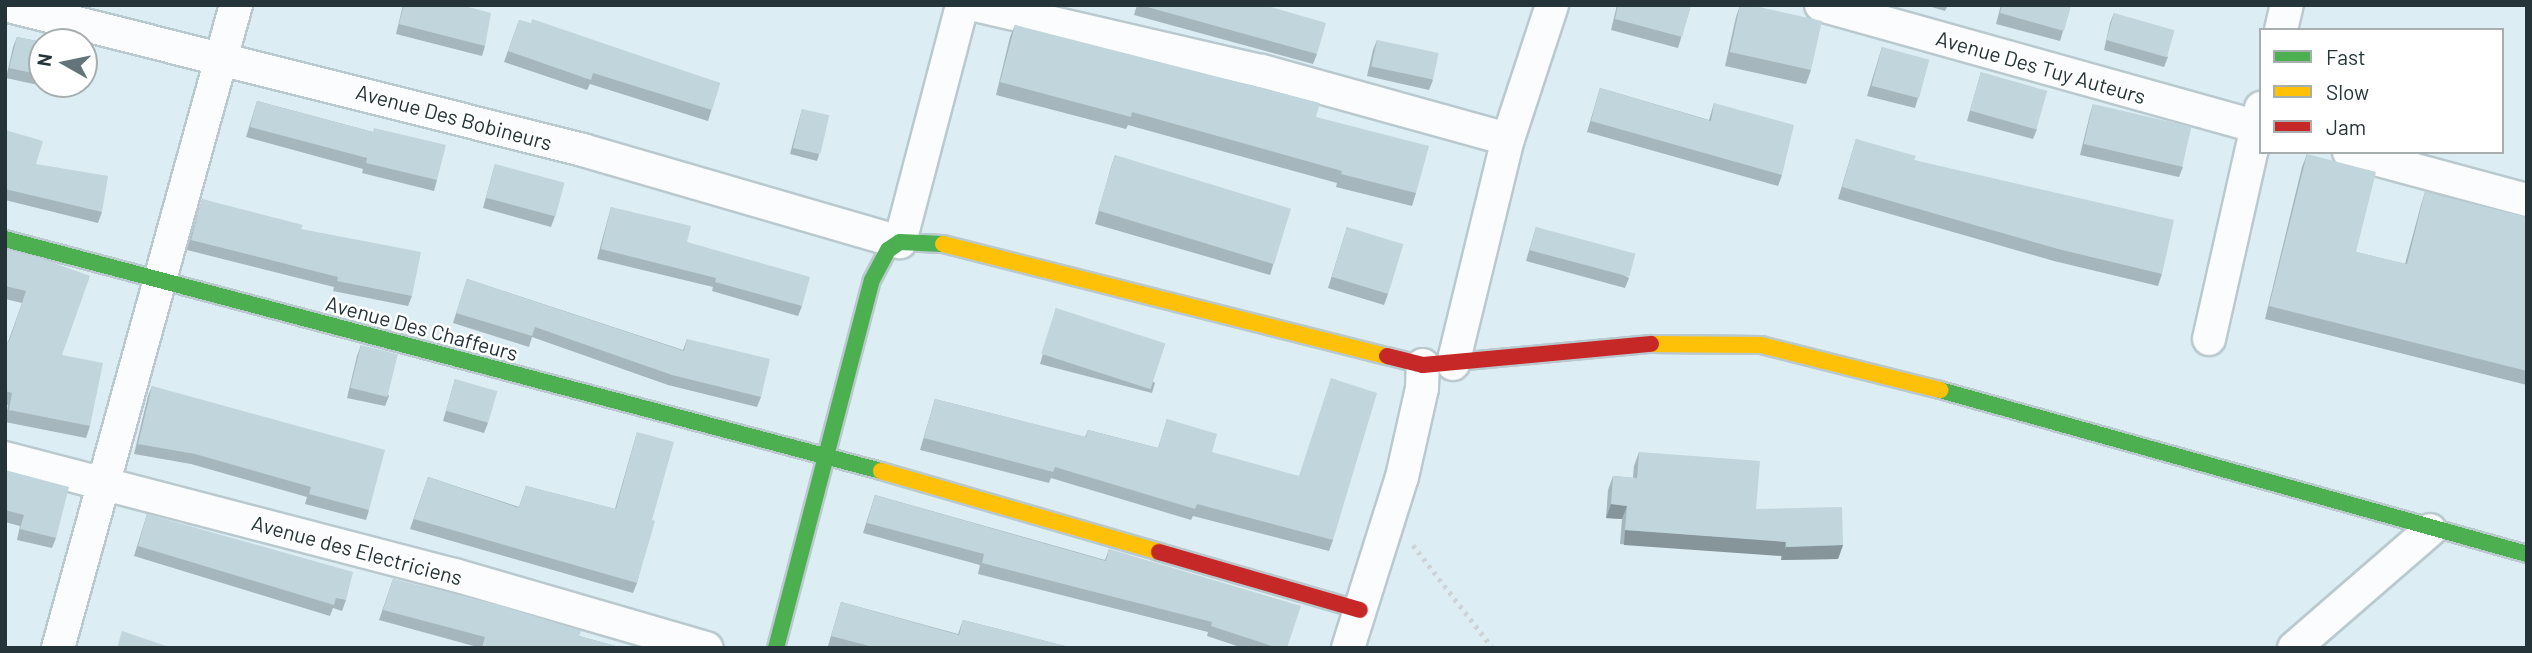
<!DOCTYPE html>
<html>
<head>
<meta charset="utf-8">
<style>
  body { margin:0 }
  #map { position:relative; width:2532px; height:653px; overflow:hidden; background:#dcedf3; font-family:Barlow,sans-serif }
  div>[style] { position:absolute }
  .path>* { height:4.5px; margin-top:-2.25px; transform-origin:0; background:repeating-linear-gradient(90deg,#ced4d5 0 3.5px,transparent 0 8.5px) }
  .roads { filter:drop-shadow(2px 0 #b9c9ce) drop-shadow(-2px 0 #b9c9ce) drop-shadow(0 2px #b9c9ce) drop-shadow(0 -2px #b9c9ce) }
  .street>* { height:32px; margin:-16px; padding:0 16px; transform-origin:16px; border-radius:16px; background:#fafcfd }
  .fast>* { height:16px; margin:-8px; padding:0 8px; transform-origin:8px; border-radius:8px; background:#4caf50 }
  .slow>* { height:16px; margin:-8px; padding:0 8px; transform-origin:8px; border-radius:8px; background:#ffc107 }
  .jam>* { height:16px; margin:-8px; padding:0 8px; transform-origin:8px; border-radius:8px; background:#c62828 }
  .wall>* { inset:0; background:#a5b7bd }
  .shaded-wall>* { inset:0; background:#86959a; transform-origin:0 0 }
  .building>* { inset:0; background:#c0d5dc; transform-origin:0 0 }
  span { translate:-50% -50%; white-space:nowrap; text-align:center; line-height:1.15; -webkit-text-stroke:5px #fff; paint-order:stroke }
  .street-label { font-size:21px; color:#243438 }
  .frame { position:absolute; inset:0; border:7px solid #243438; pointer-events:none }
  .legend { position:absolute; left:2259px; top:28px; width:245px; height:126px; box-sizing:border-box; background:#fff; border:2px solid #a7aeaf; margin:0; padding:9px 12px; list-style:none; font-size:21px; color:#243438 }
  .legend li { display:flex; align-items:center; gap:14px; height:35px }
  .legend b { width:35px; border:2px solid #a7aeaf }
  .north { position:absolute; left:28px; top:28px; width:70px; height:70px; box-sizing:border-box; background:#fff; border:2px solid #a7aeaf; border-radius:50%; rotate:279deg; font-size:19px; font-weight:700; line-height:28px; text-align:center; color:#243438 }
  .north::after { content:''; display:block; margin:auto; width:24px; height:32px; background:#647579; clip-path:polygon(50% 0,100% 100%,50% 72%,0 100%) }
</style>
</head>
<body>
<div id="map">
  <div class="path">
    <div style="left:1413px;top:545px;width:130px;rotate:52.2deg"></div>
  </div>
  <div class="roads">
    <div class="street">
      <div style="left:5px;top:5px;width:596px;rotate:14.08deg"></div>
      <div style="left:583px;top:150px;width:330px;rotate:16.2deg"></div>
      <div style="left:900px;top:242px;width:245px;rotate:-75.3deg"></div>
      <div style="left:975px;top:5px;width:294px;rotate:13deg"></div>
      <div style="left:1262px;top:71px;width:255px;rotate:15.5deg"></div>
      <div style="left:1821px;top:5px;width:457px;rotate:15.6deg"></div>
      <div style="left:2281px;top:30px;width:26px;rotate:-77deg"></div>
      <div style="left:2349px;top:152px;width:184px;rotate:15.1deg"></div>
      <div style="left:2209px;top:339px;width:237px;rotate:-77.3deg"></div>
      <div style="left:1453px;top:364px;width:232px;rotate:-76.3deg"></div>
      <div style="left:1508px;top:139px;width:141px;rotate:-71.8deg"></div>
      <div style="left:5px;top:458px;width:465px;rotate:14.6deg"></div>
      <div style="left:455px;top:575px;width:262px;rotate:16.2deg"></div>
      <div style="left:58px;top:648px;width:667px;rotate:-74.53deg"></div>
      <div style="left:1348px;top:648px;width:179px;rotate:-72.5deg"></div>
      <div style="left:1402px;top:477px;width:91px;rotate:-77.3deg"></div>
      <div style="left:1422px;top:388px;width:23px;rotate:-88deg"></div>
      <div style="left:2294px;top:648px;width:180px;rotate:-40.9deg"></div>
    </div>
    <div class="fast">
      <div style="left:5px;top:239px;width:906px;rotate:14.83deg"></div>
      <div style="left:1940px;top:390px;width:609px;rotate:15.61deg"></div>
      <div style="left:776px;top:648px;width:380px;rotate:-75.4deg"></div>
      <div style="left:872px;top:280px;width:34px;rotate:-62deg"></div>
      <div style="left:888px;top:250px;width:14px;rotate:-34deg"></div>
      <div style="left:900px;top:242px;width:43px;rotate:2.7deg"></div>
    </div>
    <div class="slow">
      <div style="left:943px;top:244px;width:458px;rotate:14.2deg"></div>
      <div style="left:1651px;top:344px;width:110px;rotate:0.5deg"></div>
      <div style="left:1761px;top:345px;width:185px;rotate:14.1deg"></div>
      <div style="left:881px;top:471px;width:290px;rotate:16.2deg"></div>
    </div>
    <div class="jam">
      <div style="left:1387px;top:356px;width:37px;rotate:14deg"></div>
      <div style="left:1423px;top:365px;width:229px;rotate:-5.3deg"></div>
      <div style="left:1159px;top:552px;width:209px;rotate:16.1deg"></div>
    </div>
  </div>
  <div class="wall">
    <div style="clip-path:polygon(403px 5px,461px 5px,485px 46px,482px 56px,396px 34px)"></div>
    <div style="clip-path:polygon(1137px 5px,1264px 5px,1317px 54px,1313px 64px,1134px 15px)"></div>
    <div style="clip-path:polygon(1617px 5px,1691px 5px,1678px 48px,1611px 30px)"></div>
    <div style="clip-path:polygon(1740px 5px,1811px 70px,1806px 84px,1725px 66px,1736px 17px)"></div>
    <div style="clip-path:polygon(1925px 5px,1948px 5px,1945px 11px)"></div>
    <div style="clip-path:polygon(2001px 5px,2071px 5px,2060px 41px,1996px 24px)"></div>
    <div style="clip-path:polygon(2114px 13px,2168px 57px,2164px 67px,2104px 50px,2110px 23px)"></div>
    <div style="clip-path:polygon(519px 20px,720px 83px,708px 121px,590px 84px,587px 90px,504px 62px)"></div>
    <div style="clip-path:polygon(1015px 25px,1316px 117px,1416px 193px,1412px 206px,1336px 187px,1337px 183px,1128px 125px,1126px 129px,996px 95px,1010px 37px)"></div>
    <div style="clip-path:polygon(17px 37px,42px 42px,42px 84px,54px 84px,52px 88px,6px 78px,13px 47px)"></div>
    <div style="clip-path:polygon(1377px 40px,1433px 80px,1429px 90px,1367px 76px,1373px 50px)"></div>
    <div style="clip-path:polygon(1882px 47px,1918px 98px,1915px 108px,1867px 96px)"></div>
    <div style="clip-path:polygon(1981px 72px,2037px 129px,2033px 139px,1967px 121px)"></div>
    <div style="clip-path:polygon(1600px 88px,1709px 120px,1714px 103px,1782px 175px,1778px 186px,1587px 132px)"></div>
    <div style="clip-path:polygon(257px 101px,373px 132px,437px 180px,434px 191px,362px 173px,363px 169px,246px 137px)"></div>
    <div style="clip-path:polygon(2093px 104px,2183px 167px,2179px 177px,2080px 155px,2090px 114px)"></div>
    <div style="clip-path:polygon(802px 109px,819px 155px,817px 161px,790px 154px)"></div>
    <div style="clip-path:polygon(5px 130px,36px 164px,102px 212px,98px 223px,5px 200px)"></div>
    <div style="clip-path:polygon(1856px 139px,1914px 160px,2162px 274px,2158px 286px,2054px 261px,1838px 199px)"></div>
    <div style="clip-path:polygon(2307px 154px,2356px 252px,2405px 264px,2421px 205px,2425px 192px,2527px 217px,2527px 385px,2265px 319px,2302px 167px)"></div>
    <div style="clip-path:polygon(1115px 155px,1274px 262px,1270px 275px,1095px 224px,1111px 167px)"></div>
    <div style="clip-path:polygon(495px 164px,555px 216px,551px 227px,483px 208px)"></div>
    <div style="clip-path:polygon(202px 199px,301px 229px,412px 296px,408px 306px,333px 291px,334px 287px,187px 250px)"></div>
    <div style="clip-path:polygon(611px 207px,687px 242px,802px 306px,798px 316px,712px 291px,713px 287px,597px 259px)"></div>
    <div style="clip-path:polygon(1347px 227px,1388px 294px,1384px 305px,1328px 288px)"></div>
    <div style="clip-path:polygon(1536px 227px,1629px 278px,1625px 288px,1526px 261px)"></div>
    <div style="clip-path:polygon(5px 249px,62px 355px,90px 426px,86px 438px,5px 422px,8px 405px,5px 404px,5px 341px,8px 342px,22px 303px,5px 299px)"></div>
    <div style="clip-path:polygon(467px 279px,683px 350px,687px 339px,761px 397px,757px 407px,668px 385px,532px 337px,529px 347px,453px 323px)"></div>
    <div style="clip-path:polygon(1056px 308px,1155px 383px,1152px 393px,1040px 364px)"></div>
    <div style="clip-path:polygon(361px 345px,389px 396px,385px 406px,347px 398px,357px 356px)"></div>
    <div style="clip-path:polygon(455px 379px,488px 423px,484px 433px,443px 421px)"></div>
    <div style="clip-path:polygon(152px 386px,369px 510px,366px 520px,305px 504px,307px 497px,191px 464px,134px 454px,148px 396px)"></div>
    <div style="clip-path:polygon(935px 399px,1085px 437px,1088px 430px,1158px 448px,1167px 419px,1333px 540px,1329px 551px,1193px 516px,1191px 520px,1051px 478px,1049px 483px,920px 450px)"></div>
    <div style="clip-path:polygon(637px 432px,652px 520px,637px 583px,633px 593px,410px 529px,428px 477px,519px 507px,526px 486px,615px 509px)"></div>
    <div style="clip-path:polygon(1639px 452px,1756px 509px,1843px 545px,1838px 559px,1781px 560px,1781px 555px,1620px 544px,1622px 519px,1606px 518px,1608px 490px,1613px 476px,1633px 478px,1634px 466px)"></div>
    <div style="clip-path:polygon(5px 470px,56px 538px,52px 548px,17px 540px,20px 526px,5px 522px)"></div>
    <div style="clip-path:polygon(875px 495px,1105px 560px,1109px 549px,1287px 648px,1243px 648px,1207px 636px,1208px 632px,978px 574px,980px 565px,863px 533px)"></div>
    <div style="clip-path:polygon(147px 514px,346px 600px,342px 611px,333px 608px,330px 616px,134px 556px)"></div>
    <div style="clip-path:polygon(393px 579px,579px 636px,623px 648px,481px 648px,379px 620px)"></div>
    <div style="clip-path:polygon(841px 602px,958px 634px,963px 620px,1073px 648px,834px 648px,828px 646px)"></div>
  </div>
  <div class="shaded-wall">
    <div style="clip-path:polygon(1611px 504px,1627px 506px,1622px 519px,1606px 518px)"></div>
    <div style="left:1625px;top:530px;width:161px;height:15px;rotate:4deg"></div>
    <div style="clip-path:polygon(1843px 545px,1838px 559px,1781px 560px,1786px 547px)"></div>
  </div>
  <div class="building">
    <div style="clip-path:polygon(404px 5px,461px 5px,491px 13px,485px 46px,399px 24px)"></div>
    <div style="clip-path:polygon(1140px 5px,1264px 5px,1326px 23px,1317px 54px)"></div>
    <div style="clip-path:polygon(1618px 5px,1691px 5px,1682px 37px,1615px 19px)"></div>
    <div style="clip-path:polygon(1740px 5px,1750px 5px,1822px 21px,1811px 70px,1730px 52px)"></div>
    <div style="clip-path:polygon(2002px 5px,2071px 5px,2064px 31px,2000px 13px)"></div>
    <div style="left:2114px;top:13px;width:63px;height:28px;rotate:16deg"></div>
    <div style="clip-path:polygon(532px 19px,720px 83px,712px 110px,593px 73px,591px 80px,508px 51px,519px 20px,531px 23px)"></div>
    <div style="clip-path:polygon(1015px 25px,1320px 103px,1316px 117px,1429px 146px,1416px 193px,1341px 174px,1342px 171px,1132px 112px,1131px 117px,1000px 82px)"></div>
    <div style="clip-path:polygon(17px 37px,42px 42px,42px 75px,9px 68px)"></div>
    <div style="left:1377px;top:40px;width:63px;height:27px;rotate:12deg"></div>
    <div style="left:1882px;top:47px;width:49px;height:40px;rotate:15deg"></div>
    <div style="left:1981px;top:72px;width:69px;height:40px;rotate:16deg"></div>
    <div style="clip-path:polygon(1600px 88px,1711px 121px,1714px 103px,1794px 125px,1782px 175px,1591px 121px)"></div>
    <div style="clip-path:polygon(257px 101px,373px 132px,374px 128px,446px 145px,437px 180px,366px 163px,367px 158px,250px 127px)"></div>
    <div style="left:2093px;top:104px;width:101px;height:41px;rotate:13deg"></div>
    <div style="left:802px;top:109px;width:28px;height:40px;rotate:13deg"></div>
    <div style="clip-path:polygon(5px 130px,43px 141px,36px 164px,108px 176px,102px 212px,5px 189px)"></div>
    <div style="clip-path:polygon(1856px 139px,1916px 156px,1914px 160px,2174px 220px,2162px 274px,2058px 249px,1842px 187px)"></div>
    <div style="clip-path:polygon(2307px 154px,2376px 172px,2356px 252px,2407px 264px,2425px 192px,2527px 217px,2527px 371px,2269px 306px)"></div>
    <div style="left:1115px;top:155px;width:184px;height:58px;rotate:17deg"></div>
    <div style="left:495px;top:164px;width:72px;height:35px;rotate:15deg"></div>
    <div style="clip-path:polygon(202px 199px,303px 225px,301px 229px,421px 252px,412px 296px,337px 281px,338px 277px,191px 240px)"></div>
    <div style="clip-path:polygon(611px 207px,691px 226px,687px 242px,810px 277px,802px 306px,715px 282px,716px 278px,601px 249px)"></div>
    <div style="left:1347px;top:227px;width:59px;height:52px;rotate:17deg"></div>
    <div style="left:1536px;top:227px;width:103px;height:24px;rotate:15deg"></div>
    <div style="clip-path:polygon(5px 249px,38px 257px,90px 276px,62px 355px,103px 363px,90px 426px,9px 410px,12px 393px,5px 391px,5px 341px,9px 342px,26px 291px,5px 286px)"></div>
    <div style="clip-path:polygon(467px 279px,684px 351px,687px 339px,770px 359px,761px 397px,672px 375px,535px 327px,532px 336px,456px 313px)"></div>
    <div style="left:1056px;top:308px;width:115px;height:48px;rotate:18deg"></div>
    <div style="left:361px;top:345px;width:38px;height:44px;rotate:14deg"></div>
    <div style="clip-path:polygon(1331px 378px,1377px 393px,1333px 540px,1197px 504px,1195px 509px,1055px 467px,1053px 472px,924px 438px,935px 399px,1086px 437px,1088px 430px,1158px 448px,1167px 419px,1217px 434px,1212px 452px,1299px 476px)"></div>
    <div style="left:455px;top:379px;width:44px;height:33px;rotate:16deg"></div>
    <div style="clip-path:polygon(152px 386px,385px 450px,369px 510px,309px 494px,311px 487px,195px 454px,138px 444px)"></div>
    <div style="clip-path:polygon(637px 432px,674px 442px,652px 520px,655px 521px,637px 583px,414px 519px,428px 477px,519px 508px,526px 486px,616px 509px)"></div>
    <div style="clip-path:polygon(1639px 452px,1760px 461px,1756px 509px,1842px 507px,1843px 545px,1786px 547px,1786px 542px,1625px 530px,1627px 506px,1611px 504px,1613px 476px,1637px 478px)"></div>
    <div style="clip-path:polygon(5px 470px,69px 487px,56px 538px,20px 529px,24px 515px,5px 510px)"></div>
    <div style="clip-path:polygon(875px 495px,1106px 561px,1109px 549px,1301px 606px,1287px 648px,1278px 648px,1211px 626px,1212px 622px,982px 563px,984px 554px,867px 523px)"></div>
    <div style="clip-path:polygon(147px 514px,353px 572px,346px 600px,336px 598px,334px 605px,138px 546px)"></div>
    <div style="clip-path:polygon(393px 579px,496px 604px,581px 631px,579px 636px,623px 648px,482px 648px,485px 637px,383px 610px)"></div>
    <div style="clip-path:polygon(841px 602px,959px 635px,963px 620px,1073px 648px,877px 648px,831px 636px)"></div>
    <div style="clip-path:polygon(122px 631px,172px 648px,117px 648px)"></div>
  </div>
  <div class="street-label">
    <span style="left:2041px;top:67px;rotate:16deg">Avenue Des Tuy Auteurs</span>
    <span style="left:454px;top:117px;rotate:15deg">Avenue Des Bobineurs</span>
    <span style="left:422px;top:328px;rotate:15deg">Avenue Des Chaffeurs</span>
    <span style="left:357px;top:550px;rotate:15deg">Avenue des Electriciens</span>
  </div>
  <div class="frame"></div>
  <ul class="legend">
  <li><b style="height:9px;background:#4caf50"></b>Fast</li>
  <li><b style="height:9px;background:#ffc107"></b>Slow</li>
  <li><b style="height:9px;background:#c62828"></b>Jam</li>
  </ul>
  <div class="north">N</div>
</div>
</body>
</html>
